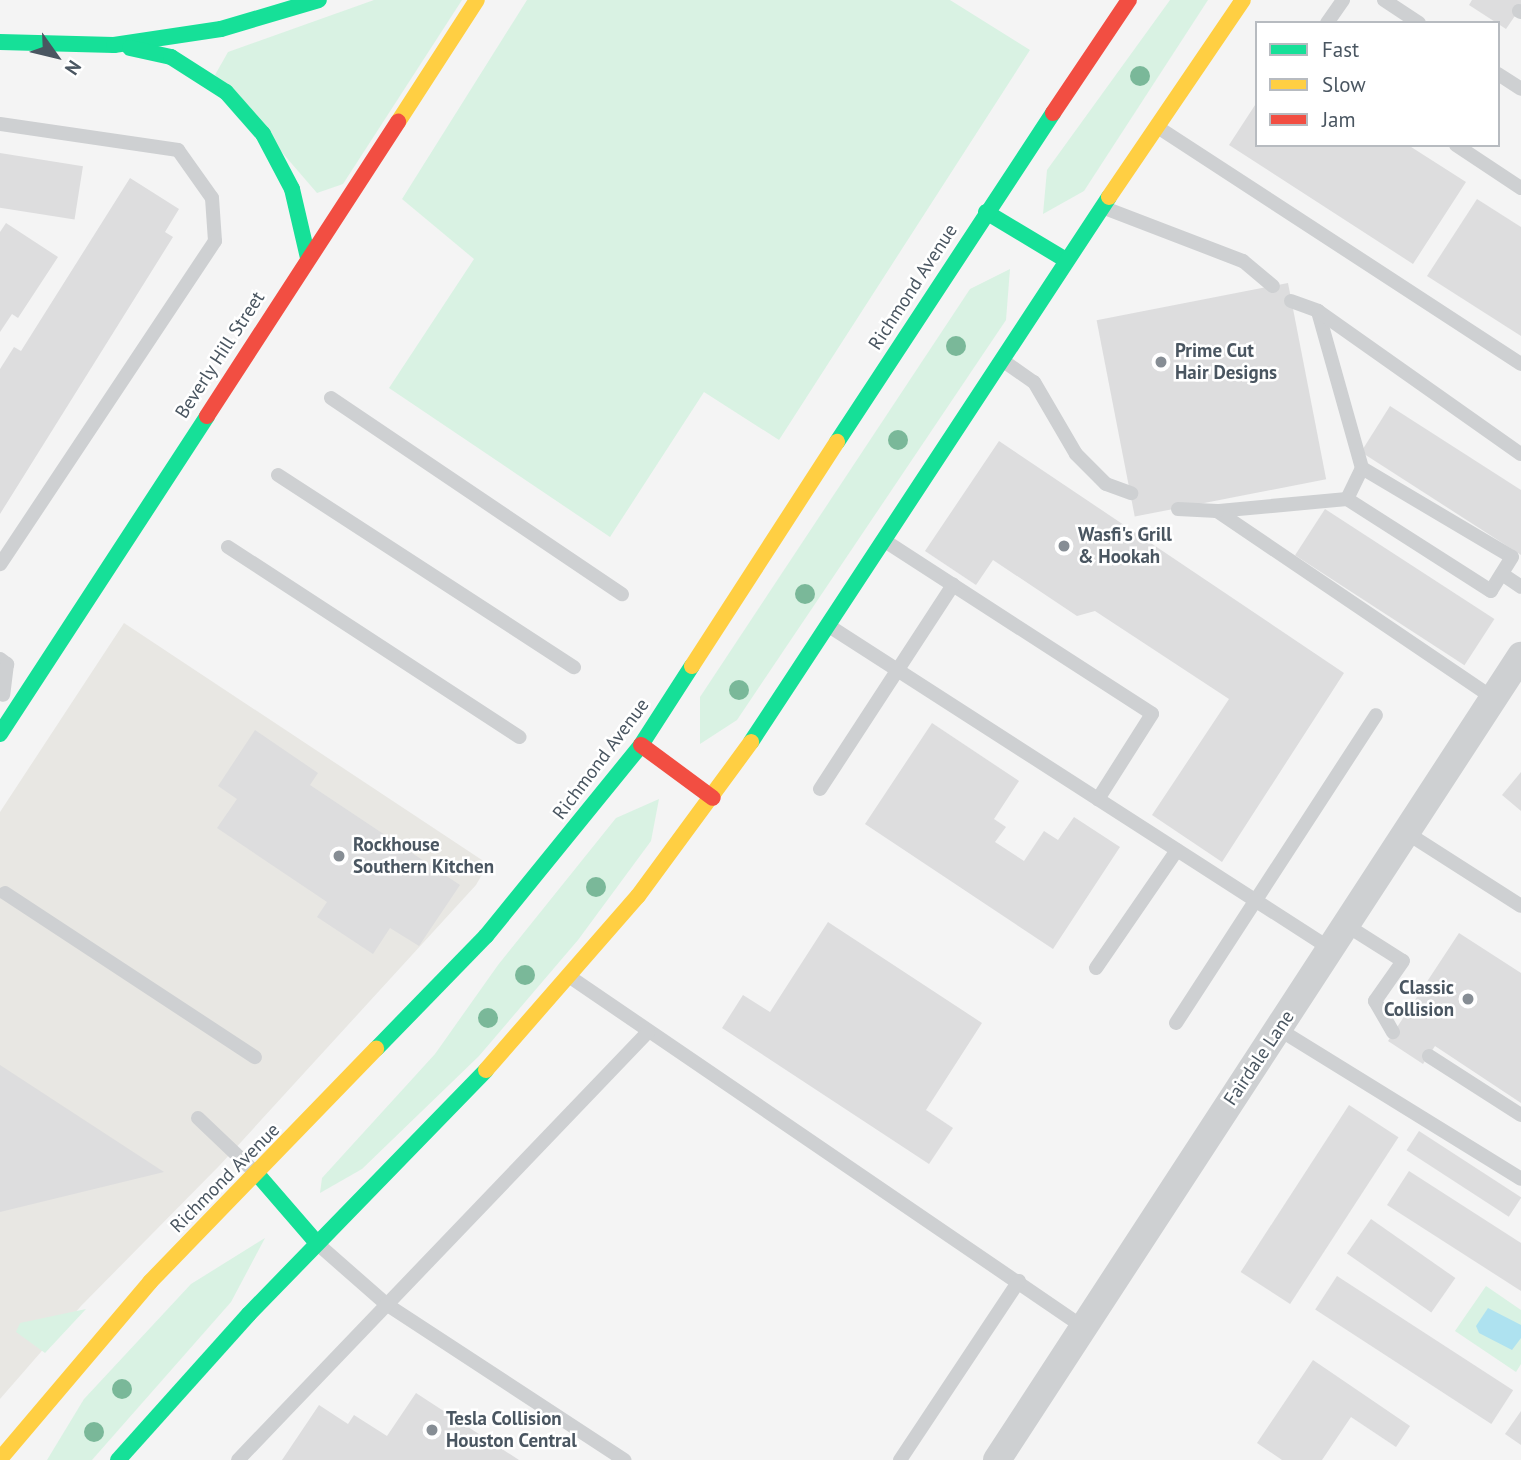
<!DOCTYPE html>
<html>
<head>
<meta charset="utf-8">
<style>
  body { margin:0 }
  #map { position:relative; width:1521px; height:1460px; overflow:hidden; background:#f4f4f4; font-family:"PT Sans",sans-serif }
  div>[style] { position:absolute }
  .commercial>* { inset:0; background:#e8e7e3 }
  .green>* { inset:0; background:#d9f2e3 }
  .water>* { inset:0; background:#aee2f0 }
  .building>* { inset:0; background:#ddddde; transform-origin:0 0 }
  .lane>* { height:14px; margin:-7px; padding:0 7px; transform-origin:7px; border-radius:7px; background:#ced0d2 }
  .street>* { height:28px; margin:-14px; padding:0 14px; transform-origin:14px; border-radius:14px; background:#ced0d2 }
  .fast>* { height:16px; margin:-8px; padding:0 8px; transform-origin:8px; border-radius:8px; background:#16e098 }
  .slow>* { height:16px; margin:-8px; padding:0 8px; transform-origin:8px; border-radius:8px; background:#ffcf43 }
  .jam>* { height:16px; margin:-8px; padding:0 8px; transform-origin:8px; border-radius:8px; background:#f24e42 }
  .trees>* { width:20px; height:20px; margin:-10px; border-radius:50%; background:#7ab899 }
  .dots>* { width:19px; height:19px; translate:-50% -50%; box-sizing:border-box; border:4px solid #fff; border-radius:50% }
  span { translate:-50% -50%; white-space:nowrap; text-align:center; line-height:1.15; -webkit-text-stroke:5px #fff; paint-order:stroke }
  .street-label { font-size:19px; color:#4a5661 }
  .poi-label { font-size:19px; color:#4a5661; font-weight:700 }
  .left { translate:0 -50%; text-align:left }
  .right { translate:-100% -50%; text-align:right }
  .legend { position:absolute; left:1255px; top:21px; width:245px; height:126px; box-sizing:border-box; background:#fff; border:2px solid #b7bbc0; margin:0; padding:9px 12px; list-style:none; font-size:21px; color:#4a5661 }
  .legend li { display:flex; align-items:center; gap:14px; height:35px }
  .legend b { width:35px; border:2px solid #b7bbc0 }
  .north { position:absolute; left:21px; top:21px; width:70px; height:70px; -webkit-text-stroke:5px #fff; paint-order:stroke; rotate:124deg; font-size:19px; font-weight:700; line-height:28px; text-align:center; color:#4a5661 }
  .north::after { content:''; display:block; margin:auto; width:24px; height:32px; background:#4a5661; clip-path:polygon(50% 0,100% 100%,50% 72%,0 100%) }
</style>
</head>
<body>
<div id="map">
  <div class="commercial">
    <div style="clip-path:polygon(124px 623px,488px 864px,476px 885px,220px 1165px,81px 1306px,0 1399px,0 812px)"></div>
  </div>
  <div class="green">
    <div style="clip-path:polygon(374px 0,462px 0,343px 184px,317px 193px,215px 75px,228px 52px)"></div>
    <div style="clip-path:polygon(527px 0,950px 0,1030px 50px,779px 440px,704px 392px,610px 537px,389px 388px,474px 259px,402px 199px)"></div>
    <div style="clip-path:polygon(1170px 0,1208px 0,1084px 191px,1043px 214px,1047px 170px)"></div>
    <div style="clip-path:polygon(1010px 269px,1006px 320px,737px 720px,700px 744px,700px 697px,970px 289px)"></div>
    <div style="clip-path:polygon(659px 799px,651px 841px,578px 940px,479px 1056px,362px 1169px,320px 1193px,322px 1178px,435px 1054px,498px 965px,616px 818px)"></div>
    <div style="clip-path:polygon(265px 1238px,231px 1302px,92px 1460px,47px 1460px,84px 1399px,191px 1284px)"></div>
    <div style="clip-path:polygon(1486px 1286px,1521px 1310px,1521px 1364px,1516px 1372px,1455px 1331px)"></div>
    <div style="clip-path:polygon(86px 1309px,45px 1353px,16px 1332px,20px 1323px)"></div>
  </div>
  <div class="water">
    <div style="clip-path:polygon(1488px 1308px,1521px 1325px,1521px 1338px,1512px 1350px,1479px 1333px,1476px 1326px)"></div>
  </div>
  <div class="building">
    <div style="clip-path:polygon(1472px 0,1521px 0,1521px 7px,1506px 29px,1469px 5px)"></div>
    <div style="clip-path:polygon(1257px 102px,1257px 145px,1408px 145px,1466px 182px,1413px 264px,1229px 145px)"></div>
    <div style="left:0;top:153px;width:84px;height:54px;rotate:9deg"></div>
    <div style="clip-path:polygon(130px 178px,179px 209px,165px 232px,173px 237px,0 514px,0 369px,14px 347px,21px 351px)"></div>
    <div style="clip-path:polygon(1477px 199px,1521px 227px,1521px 336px,1427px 276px)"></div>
    <div style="clip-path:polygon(6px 223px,58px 257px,18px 318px,12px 314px,0 332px,0 232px)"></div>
    <div style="left:1288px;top:283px;width:200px;height:195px;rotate:79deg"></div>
    <div style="clip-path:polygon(1390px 406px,1521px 490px,1521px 555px,1361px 452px)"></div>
    <div style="clip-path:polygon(999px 441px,1344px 673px,1222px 862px,1152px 815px,1229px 699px,1095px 611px,1077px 616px,993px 560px,976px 585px,925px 551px)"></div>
    <div style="left:1325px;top:509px;width:202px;height:55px;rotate:33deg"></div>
    <div style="clip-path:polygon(932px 723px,1019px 781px,994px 819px,1006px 827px,995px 842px,1024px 861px,1044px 831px,1058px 840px,1074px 817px,1120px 847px,1053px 949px,865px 824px)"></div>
    <div style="clip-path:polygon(255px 730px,318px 773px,310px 785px,460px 885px,419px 946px,390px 928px,373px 954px,317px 917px,327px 902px,217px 828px,237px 799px,218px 786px)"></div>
    <div style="clip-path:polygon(1521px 772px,1521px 811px,1502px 795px)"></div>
    <div style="clip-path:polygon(828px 922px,982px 1023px,926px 1110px,953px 1128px,929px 1164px,722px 1028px,743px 995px,770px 1012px)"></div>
    <div style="clip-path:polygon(1459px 933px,1521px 973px,1521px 1103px,1435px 1046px,1423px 1064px,1388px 1041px)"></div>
    <div style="clip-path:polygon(0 1065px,164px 1172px,0 1212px)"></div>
    <div style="left:1349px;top:1105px;width:59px;height:199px;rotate:33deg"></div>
    <div style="left:1419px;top:1131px;width:122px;height:23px;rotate:33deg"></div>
    <div style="clip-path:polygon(1409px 1171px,1521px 1243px,1521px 1291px,1387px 1205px)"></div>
    <div style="left:1371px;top:1219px;width:103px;height:42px;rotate:35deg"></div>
    <div style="left:1337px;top:1276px;width:210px;height:40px;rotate:33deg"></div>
    <div style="clip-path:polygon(1313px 1360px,1410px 1426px,1396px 1447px,1351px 1417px,1322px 1460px,1282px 1460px,1257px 1443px)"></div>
    <div style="clip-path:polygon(416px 1393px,519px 1460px,282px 1460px,319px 1405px,348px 1424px,354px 1415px,387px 1436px)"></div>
    <div style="clip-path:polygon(1521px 1411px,1521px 1445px,1505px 1434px)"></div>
  </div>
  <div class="lane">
    <div style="left:1384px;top:0;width:42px;rotate:33.3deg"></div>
    <div style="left:1519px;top:11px;width:2px;rotate:27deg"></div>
    <div style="left:1327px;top:23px;width:28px;rotate:-55deg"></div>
    <div style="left:1498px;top:74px;width:27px;rotate:33deg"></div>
    <div style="left:0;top:124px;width:180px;rotate:8.3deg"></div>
    <div style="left:178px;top:150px;width:59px;rotate:54.7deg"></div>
    <div style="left:212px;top:198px;width:43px;rotate:86deg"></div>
    <div style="left:215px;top:241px;width:388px;rotate:123.6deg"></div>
    <div style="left:1159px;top:128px;width:432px;rotate:33.1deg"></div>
    <div style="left:1456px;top:145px;width:78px;rotate:33.5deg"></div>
    <div style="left:1102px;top:207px;width:151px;rotate:21deg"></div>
    <div style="left:1243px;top:261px;width:39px;rotate:40deg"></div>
    <div style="left:1291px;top:301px;width:29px;rotate:20deg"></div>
    <div style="left:1002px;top:360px;width:39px;rotate:35deg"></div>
    <div style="left:1034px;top:382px;width:83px;rotate:59.7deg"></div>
    <div style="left:1076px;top:454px;width:42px;rotate:45deg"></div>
    <div style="left:1106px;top:484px;width:27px;rotate:20deg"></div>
    <div style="left:331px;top:398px;width:351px;rotate:34deg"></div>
    <div style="left:1362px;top:468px;width:174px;rotate:30.7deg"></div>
    <div style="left:1512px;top:557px;width:40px;rotate:122deg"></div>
    <div style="left:1491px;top:591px;width:171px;rotate:-147.4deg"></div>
    <div style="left:1347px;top:499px;width:131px;rotate:174.7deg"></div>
    <div style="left:1217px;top:511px;width:333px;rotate:34.1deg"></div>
    <div style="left:278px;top:475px;width:353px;rotate:33deg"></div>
    <div style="left:1347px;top:499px;width:34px;rotate:-64deg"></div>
    <div style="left:1362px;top:468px;width:163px;rotate:-105.7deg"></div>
    <div style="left:1318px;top:311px;width:248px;rotate:35.2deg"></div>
    <div style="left:1178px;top:509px;width:39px;rotate:3deg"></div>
    <div style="left:885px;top:541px;width:318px;rotate:32.9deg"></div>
    <div style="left:1152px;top:714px;width:101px;rotate:122.4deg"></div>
    <div style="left:228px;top:547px;width:348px;rotate:33.1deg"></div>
    <div style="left:1502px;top:574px;width:23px;rotate:34deg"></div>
    <div style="left:829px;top:626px;width:597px;rotate:32.76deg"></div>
    <div style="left:0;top:659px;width:9px;rotate:36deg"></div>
    <div style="left:7px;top:664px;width:31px;rotate:97deg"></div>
    <div style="left:820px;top:789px;width:244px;rotate:-56.9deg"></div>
    <div style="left:1407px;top:833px;width:135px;rotate:32.6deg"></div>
    <div style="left:5px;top:893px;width:299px;rotate:33.3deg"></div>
    <div style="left:1346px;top:925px;width:67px;rotate:32.3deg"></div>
    <div style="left:1403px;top:961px;width:49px;rotate:125deg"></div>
    <div style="left:1375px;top:1001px;width:36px;rotate:60deg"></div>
    <div style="left:1096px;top:968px;width:143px;rotate:-55.5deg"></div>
    <div style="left:573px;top:979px;width:617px;rotate:34.31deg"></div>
    <div style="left:1176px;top:1023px;width:367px;rotate:-57deg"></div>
    <div style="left:1280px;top:1030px;width:283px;rotate:31.7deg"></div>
    <div style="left:1429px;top:1056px;width:109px;rotate:32.7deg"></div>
    <div style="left:198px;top:1118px;width:80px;rotate:43.5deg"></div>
    <div style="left:320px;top:1246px;width:88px;rotate:41.3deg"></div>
    <div style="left:386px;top:1304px;width:285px;rotate:33.2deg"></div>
    <div style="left:238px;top:1460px;width:593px;rotate:-46.23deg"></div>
    <div style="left:900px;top:1460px;width:215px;rotate:-56.4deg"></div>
  </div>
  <div class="street">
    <div style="left:997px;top:1460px;width:960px;rotate:-56.91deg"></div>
  </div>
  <div class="fast">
    <div style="left:0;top:42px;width:114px;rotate:1.5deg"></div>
    <div style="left:114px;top:45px;width:108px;rotate:-8.5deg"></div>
    <div style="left:221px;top:29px;width:102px;rotate:-16.5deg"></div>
    <div style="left:130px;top:48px;width:42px;rotate:12.4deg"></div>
    <div style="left:171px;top:57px;width:65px;rotate:32.5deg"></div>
    <div style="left:226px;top:92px;width:56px;rotate:48.6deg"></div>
    <div style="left:263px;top:134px;width:62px;rotate:62.2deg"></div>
    <div style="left:292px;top:189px;width:71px;rotate:76.9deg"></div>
    <div style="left:986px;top:212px;width:93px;rotate:31deg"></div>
    <div style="left:837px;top:442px;width:394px;rotate:-56.7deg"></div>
    <div style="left:0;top:734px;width:379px;rotate:-56.9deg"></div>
    <div style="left:751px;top:742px;width:652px;rotate:-56.7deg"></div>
    <div style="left:376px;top:1049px;width:158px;rotate:-45.8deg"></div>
    <div style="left:486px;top:936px;width:246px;rotate:-50.9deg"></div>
    <div style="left:641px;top:745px;width:94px;rotate:-57.2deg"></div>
    <div style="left:258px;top:1175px;width:90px;rotate:49.1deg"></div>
    <div style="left:118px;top:1460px;width:196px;rotate:-48.1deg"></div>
    <div style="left:249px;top:1314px;width:340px;rotate:-45.8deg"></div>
  </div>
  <div class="slow">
    <div style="left:398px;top:122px;width:145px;rotate:-57.1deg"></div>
    <div style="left:1109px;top:197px;width:238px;rotate:-55.8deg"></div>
    <div style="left:692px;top:666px;width:267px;rotate:-57.1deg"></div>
    <div style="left:486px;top:1070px;width:231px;rotate:-48.9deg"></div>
    <div style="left:638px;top:896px;width:191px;rotate:-53.7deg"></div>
    <div style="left:0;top:1459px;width:232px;rotate:-49.7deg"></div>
    <div style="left:150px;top:1282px;width:325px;rotate:-45.9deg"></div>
  </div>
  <div class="jam">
    <div style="left:1053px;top:113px;width:136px;rotate:-56.1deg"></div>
    <div style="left:207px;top:416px;width:351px;rotate:-57deg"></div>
    <div style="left:641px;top:745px;width:89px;rotate:36.4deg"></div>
  </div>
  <div class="trees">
    <div style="left:1140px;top:76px"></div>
    <div style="left:956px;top:346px"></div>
    <div style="left:898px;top:440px"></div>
    <div style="left:805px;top:594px"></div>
    <div style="left:739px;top:690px"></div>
    <div style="left:596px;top:887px"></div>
    <div style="left:525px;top:975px"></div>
    <div style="left:488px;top:1018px"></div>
    <div style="left:122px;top:1389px"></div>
    <div style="left:94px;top:1432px"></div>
  </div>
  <div class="dots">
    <div style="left:1161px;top:362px;background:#868d94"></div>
    <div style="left:1064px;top:546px;background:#868d94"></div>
    <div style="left:339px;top:856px;background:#868d94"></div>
    <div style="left:1468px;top:999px;background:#868d94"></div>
    <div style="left:432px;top:1430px;background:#868d94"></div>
  </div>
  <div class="street-label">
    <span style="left:913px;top:287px;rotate:-57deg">Richmond Avenue</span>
    <span style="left:220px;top:355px;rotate:-57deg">Beverly Hill Street</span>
    <span style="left:601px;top:759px;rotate:-53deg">Richmond Avenue</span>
    <span style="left:1259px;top:1058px;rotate:-56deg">Fairdale Lane</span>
    <span style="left:225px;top:1178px;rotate:-45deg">Richmond Avenue</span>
  </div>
  <div class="poi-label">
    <span class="left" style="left:1175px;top:362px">Prime Cut<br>Hair Designs</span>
    <span class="left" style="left:1078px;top:546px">Wasfi's Grill<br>&amp; Hookah</span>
    <span class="left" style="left:353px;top:856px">Rockhouse<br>Southern Kitchen</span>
    <span class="right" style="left:1454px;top:999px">Classic<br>Collision</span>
    <span class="left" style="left:446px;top:1430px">Tesla Collision<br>Houston Central</span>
  </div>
  <ul class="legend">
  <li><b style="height:9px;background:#16e098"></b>Fast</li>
  <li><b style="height:9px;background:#ffcf43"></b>Slow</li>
  <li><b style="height:9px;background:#f24e42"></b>Jam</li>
  </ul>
  <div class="north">N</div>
</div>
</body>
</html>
